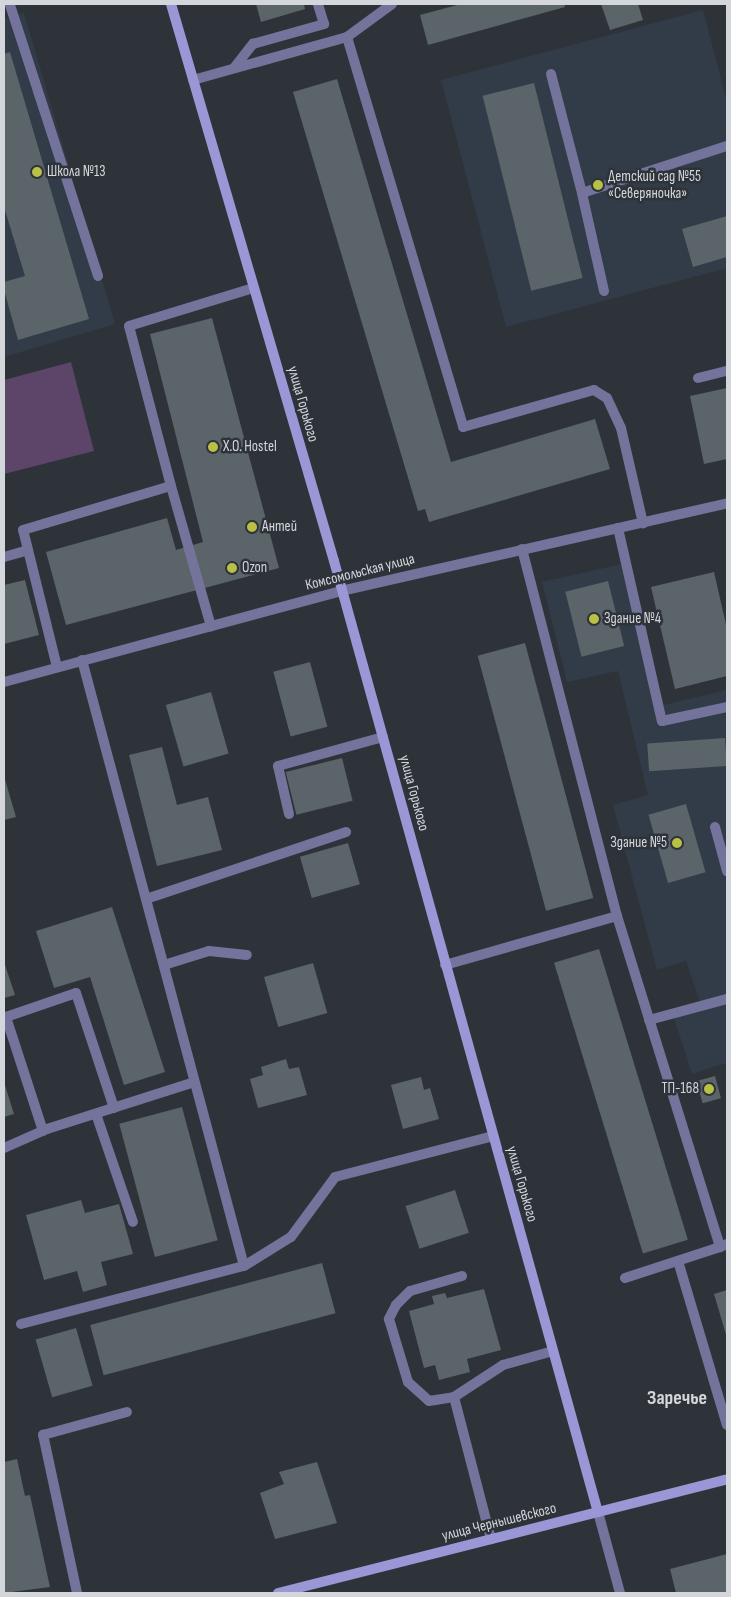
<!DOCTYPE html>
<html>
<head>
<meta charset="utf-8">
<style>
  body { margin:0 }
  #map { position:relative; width:731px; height:1597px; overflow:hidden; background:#2e333a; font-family:"Sofia Sans Condensed",sans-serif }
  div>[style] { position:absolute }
  .built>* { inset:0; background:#323b48 }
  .green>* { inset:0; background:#5d4469 }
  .building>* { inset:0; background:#5a6469; transform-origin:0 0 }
  .lane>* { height:10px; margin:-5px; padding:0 5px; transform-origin:5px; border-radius:5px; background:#74739b }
  .street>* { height:10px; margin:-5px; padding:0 5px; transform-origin:5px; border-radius:5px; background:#74739b }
  .secondary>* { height:10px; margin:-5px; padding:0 5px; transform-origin:5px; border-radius:5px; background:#9997d6 }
  .dots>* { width:14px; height:14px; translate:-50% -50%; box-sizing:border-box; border:2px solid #2e333a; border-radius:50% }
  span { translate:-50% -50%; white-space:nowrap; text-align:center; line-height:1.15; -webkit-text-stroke:5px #2e333a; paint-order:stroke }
  .poi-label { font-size:15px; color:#d3d6db }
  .left { translate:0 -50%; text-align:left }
  .right { translate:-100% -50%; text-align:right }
  .street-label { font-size:15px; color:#d3d6db }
  .district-label { font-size:20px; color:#d3d6db; font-weight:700 }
  .frame { position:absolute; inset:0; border:5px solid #d3d6db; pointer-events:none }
</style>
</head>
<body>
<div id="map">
  <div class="built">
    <div style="clip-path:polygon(703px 10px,727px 102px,727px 268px,506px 327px,441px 80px)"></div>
    <div style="clip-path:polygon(24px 13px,115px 324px,4px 357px,4px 19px)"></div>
    <div style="clip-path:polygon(627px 563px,660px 706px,727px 690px,727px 1068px,725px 1063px,692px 1074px,673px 1015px,701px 1005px,686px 961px,657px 970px,613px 805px,648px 795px,618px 671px,567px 682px,542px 582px)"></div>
  </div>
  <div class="green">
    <div style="clip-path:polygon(71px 362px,94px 451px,4px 474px,4px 380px)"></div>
  </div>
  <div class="building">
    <div style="clip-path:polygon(256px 4px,304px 4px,305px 9px,261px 22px)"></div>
    <div style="clip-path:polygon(461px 4px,564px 4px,565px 7px,428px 45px,420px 15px)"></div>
    <div style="clip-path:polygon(601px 4px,638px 4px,643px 20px,610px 30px)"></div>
    <div style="clip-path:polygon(10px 52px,89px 319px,18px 340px,4px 290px,4px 282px,25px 276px,4px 207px,4px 54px)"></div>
    <div style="clip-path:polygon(337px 79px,451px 462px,595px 419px,610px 469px,429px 522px,425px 509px,418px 511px,293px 92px)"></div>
    <div style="left:534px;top:83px;width:201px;height:53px;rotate:76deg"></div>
    <div style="clip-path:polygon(727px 216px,727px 257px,693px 267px,682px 229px)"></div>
    <div style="clip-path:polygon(212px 318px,279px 568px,66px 625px,46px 552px,167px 518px,176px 550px,203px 542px,150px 334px)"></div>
    <div style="clip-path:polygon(727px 388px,727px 459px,704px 464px,690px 396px)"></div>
    <div style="clip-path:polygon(714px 572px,727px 629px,727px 676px,675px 689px,651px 587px)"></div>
    <div style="clip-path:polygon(25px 580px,39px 635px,4px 644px,4px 585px)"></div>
    <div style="left:608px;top:581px;width:67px;height:44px;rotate:76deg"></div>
    <div style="left:525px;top:643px;width:264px;height:49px;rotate:75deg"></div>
    <div style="left:310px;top:662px;width:67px;height:38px;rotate:75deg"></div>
    <div style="left:211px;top:692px;width:64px;height:47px;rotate:74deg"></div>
    <div style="left:725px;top:738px;width:28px;height:78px;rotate:86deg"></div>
    <div style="clip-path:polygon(162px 747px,177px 805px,208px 797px,222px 850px,157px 866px,129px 755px)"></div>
    <div style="left:342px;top:758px;width:44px;height:58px;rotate:76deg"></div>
    <div style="clip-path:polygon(4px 776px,16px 817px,4px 820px)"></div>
    <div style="left:686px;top:804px;width:71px;height:39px;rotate:74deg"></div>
    <div style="left:348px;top:843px;width:43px;height:50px;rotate:74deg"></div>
    <div style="clip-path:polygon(112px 907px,165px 1072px,124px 1085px,90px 977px,54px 988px,36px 931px)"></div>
    <div style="left:599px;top:949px;width:304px;height:47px;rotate:73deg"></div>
    <div style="clip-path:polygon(4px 962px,15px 995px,4px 998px)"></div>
    <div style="left:313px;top:963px;width:52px;height:51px;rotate:74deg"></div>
    <div style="clip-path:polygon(286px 1059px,289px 1069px,299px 1067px,307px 1095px,258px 1108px,250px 1079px,263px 1075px,261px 1067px)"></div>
    <div style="left:715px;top:1076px;width:23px;height:19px;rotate:75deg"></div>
    <div style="clip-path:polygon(421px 1077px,424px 1090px,430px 1088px,439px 1119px,403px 1129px,391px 1085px)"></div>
    <div style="clip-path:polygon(4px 1082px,14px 1114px,4px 1117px)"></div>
    <div style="left:182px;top:1107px;width:138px;height:65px;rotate:75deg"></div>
    <div style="left:455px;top:1190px;width:45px;height:52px;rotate:72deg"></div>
    <div style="clip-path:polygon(81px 1200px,85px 1213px,119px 1204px,133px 1254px,101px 1262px,107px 1285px,83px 1292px,77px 1271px,44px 1280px,26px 1215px)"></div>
    <div style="left:322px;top:1263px;width:52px;height:240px;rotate:75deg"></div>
    <div style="clip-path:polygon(484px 1289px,501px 1350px,467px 1359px,470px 1372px,439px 1380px,435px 1365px,424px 1368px,409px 1311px,434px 1304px,432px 1296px,445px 1293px,447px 1298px)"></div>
    <div style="clip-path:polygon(727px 1290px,727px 1338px,714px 1294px)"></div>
    <div style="left:76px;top:1328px;width:60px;height:42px;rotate:74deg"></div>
    <div style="clip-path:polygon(17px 1459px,25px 1496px,30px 1495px,50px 1587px,4px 1593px,4px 1462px)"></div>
    <div style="clip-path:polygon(317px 1462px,337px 1523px,275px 1539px,260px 1493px,284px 1484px,279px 1472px)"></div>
    <div style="clip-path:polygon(727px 1554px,727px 1593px,676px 1593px,670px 1569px)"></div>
  </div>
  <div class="lane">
    <div style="left:10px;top:5px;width:285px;rotate:72deg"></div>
    <div style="left:347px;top:37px;width:56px;rotate:-36.3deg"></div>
    <div style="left:234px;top:68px;width:31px;rotate:-52deg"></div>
    <div style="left:253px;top:44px;width:74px;rotate:-15.7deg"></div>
    <div style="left:324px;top:24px;width:21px;rotate:-107deg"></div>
    <div style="left:551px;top:74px;width:123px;rotate:75.4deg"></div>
    <div style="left:193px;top:80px;width:160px;rotate:-15.6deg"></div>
    <div style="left:347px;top:37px;width:407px;rotate:73.4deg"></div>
    <div style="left:463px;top:427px;width:136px;rotate:-15.8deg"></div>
    <div style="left:594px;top:390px;width:15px;rotate:32deg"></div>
    <div style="left:607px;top:398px;width:33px;rotate:65deg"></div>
    <div style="left:621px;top:428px;width:98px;rotate:77deg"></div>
    <div style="left:604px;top:291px;width:100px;rotate:-102.7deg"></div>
    <div style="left:582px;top:193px;width:152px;rotate:-18deg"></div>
    <div style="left:698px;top:378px;width:30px;rotate:-14deg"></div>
    <div style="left:171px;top:486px;width:146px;rotate:74.1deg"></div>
    <div style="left:618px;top:528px;width:198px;rotate:77.2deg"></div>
    <div style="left:662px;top:721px;width:66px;rotate:-12.2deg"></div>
    <div style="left:522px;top:549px;width:379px;rotate:75.5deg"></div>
    <div style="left:617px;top:916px;width:347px;rotate:72.7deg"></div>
    <div style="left:720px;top:1247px;width:8px;rotate:-23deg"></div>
    <div style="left:4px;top:557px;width:25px;rotate:-16deg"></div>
    <div style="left:82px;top:660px;width:627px;rotate:75.03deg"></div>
    <div style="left:57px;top:667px;width:141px;rotate:-103.9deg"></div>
    <div style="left:23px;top:530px;width:154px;rotate:-16.6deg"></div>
    <div style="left:171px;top:486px;width:165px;rotate:-104.7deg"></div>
    <div style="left:129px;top:326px;width:130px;rotate:-17deg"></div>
    <div style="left:289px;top:814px;width:49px;rotate:-102.9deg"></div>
    <div style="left:278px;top:766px;width:109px;rotate:-15.4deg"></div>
    <div style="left:715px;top:827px;width:46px;rotate:74.7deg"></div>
    <div style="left:146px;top:899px;width:211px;rotate:-18.5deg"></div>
    <div style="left:164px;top:965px;width:47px;rotate:-17.3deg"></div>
    <div style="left:209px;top:951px;width:38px;rotate:6deg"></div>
    <div style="left:445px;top:965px;width:179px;rotate:-15.9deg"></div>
    <div style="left:649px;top:1020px;width:81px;rotate:-15.1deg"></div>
    <div style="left:96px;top:1114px;width:114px;rotate:71.1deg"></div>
    <div style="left:43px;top:1131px;width:120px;rotate:-108deg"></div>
    <div style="left:6px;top:1017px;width:74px;rotate:-18.9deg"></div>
    <div style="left:76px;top:993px;width:121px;rotate:71.7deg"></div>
    <div style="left:4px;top:1148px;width:47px;rotate:-23.8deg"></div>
    <div style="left:47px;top:1129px;width:154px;rotate:-17.7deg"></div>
    <div style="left:678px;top:1261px;width:171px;rotate:73.4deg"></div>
    <div style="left:462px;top:1276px;width:54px;rotate:163.9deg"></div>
    <div style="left:410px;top:1291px;width:20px;rotate:135deg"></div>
    <div style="left:396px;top:1305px;width:16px;rotate:117deg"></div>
    <div style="left:389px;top:1319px;width:66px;rotate:73.2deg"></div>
    <div style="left:408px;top:1382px;width:28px;rotate:42deg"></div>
    <div style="left:429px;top:1401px;width:25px;rotate:-9deg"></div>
    <div style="left:454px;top:1397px;width:147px;rotate:75.4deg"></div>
    <div style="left:625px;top:1278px;width:100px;rotate:-18.1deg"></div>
    <div style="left:21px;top:1324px;width:230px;rotate:-14.6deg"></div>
    <div style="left:244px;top:1266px;width:55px;rotate:-31.7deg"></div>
    <div style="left:291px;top:1237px;width:74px;rotate:-53.7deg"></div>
    <div style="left:335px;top:1177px;width:163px;rotate:-14.5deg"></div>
    <div style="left:454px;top:1397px;width:59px;rotate:-33.1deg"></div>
    <div style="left:503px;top:1365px;width:52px;rotate:-15.6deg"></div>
    <div style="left:77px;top:1593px;width:162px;rotate:-102.1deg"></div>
    <div style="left:43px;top:1435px;width:87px;rotate:-15.3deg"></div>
  </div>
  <div class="street">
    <div style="left:4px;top:682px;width:349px;rotate:-15.1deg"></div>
    <div style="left:341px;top:591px;width:396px;rotate:-12.8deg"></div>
    <div style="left:598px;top:1512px;width:84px;rotate:74.8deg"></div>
  </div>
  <div class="secondary">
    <div style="left:171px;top:4px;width:580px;rotate:73.69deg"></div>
    <div style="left:334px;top:561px;width:987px;rotate:74.49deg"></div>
    <div style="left:278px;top:1593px;width:463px;rotate:-14.2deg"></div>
  </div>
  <div class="dots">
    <div style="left:37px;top:172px;background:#bac045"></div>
    <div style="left:598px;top:185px;background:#bac045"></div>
    <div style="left:213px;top:447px;background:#bac045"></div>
    <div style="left:252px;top:527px;background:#bac045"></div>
    <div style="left:232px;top:568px;background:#bac045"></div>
    <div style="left:594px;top:619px;background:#bac045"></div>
    <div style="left:677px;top:843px;background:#bac045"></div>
    <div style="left:709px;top:1089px;background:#bac045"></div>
  </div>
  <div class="poi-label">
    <span class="left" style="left:47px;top:172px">Школа №13</span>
    <span class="left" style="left:608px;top:185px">Детский сад №55<br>«Северяночка»</span>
    <span class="left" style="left:223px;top:447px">X.O. Hostel</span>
    <span class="left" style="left:262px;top:527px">Антей</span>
    <span class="left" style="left:242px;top:568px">Ozon</span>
    <span class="left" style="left:604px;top:619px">Здание №4</span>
    <span class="right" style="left:667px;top:843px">Здание №5</span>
    <span class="right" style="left:699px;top:1089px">ТП-168</span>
  </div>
  <div class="street-label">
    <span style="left:303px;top:404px;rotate:74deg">улица Горького</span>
    <span style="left:360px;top:572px;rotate:-14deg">Комсомольская улица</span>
    <span style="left:414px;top:793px;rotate:75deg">улица Горького</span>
    <span style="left:522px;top:1184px;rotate:74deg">улица Горького</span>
    <span style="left:499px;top:1522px;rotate:-14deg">улица Чернышевского</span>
  </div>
  <div class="district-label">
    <span style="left:677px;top:1398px">Заречье</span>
  </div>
  <div class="frame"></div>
</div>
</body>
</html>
